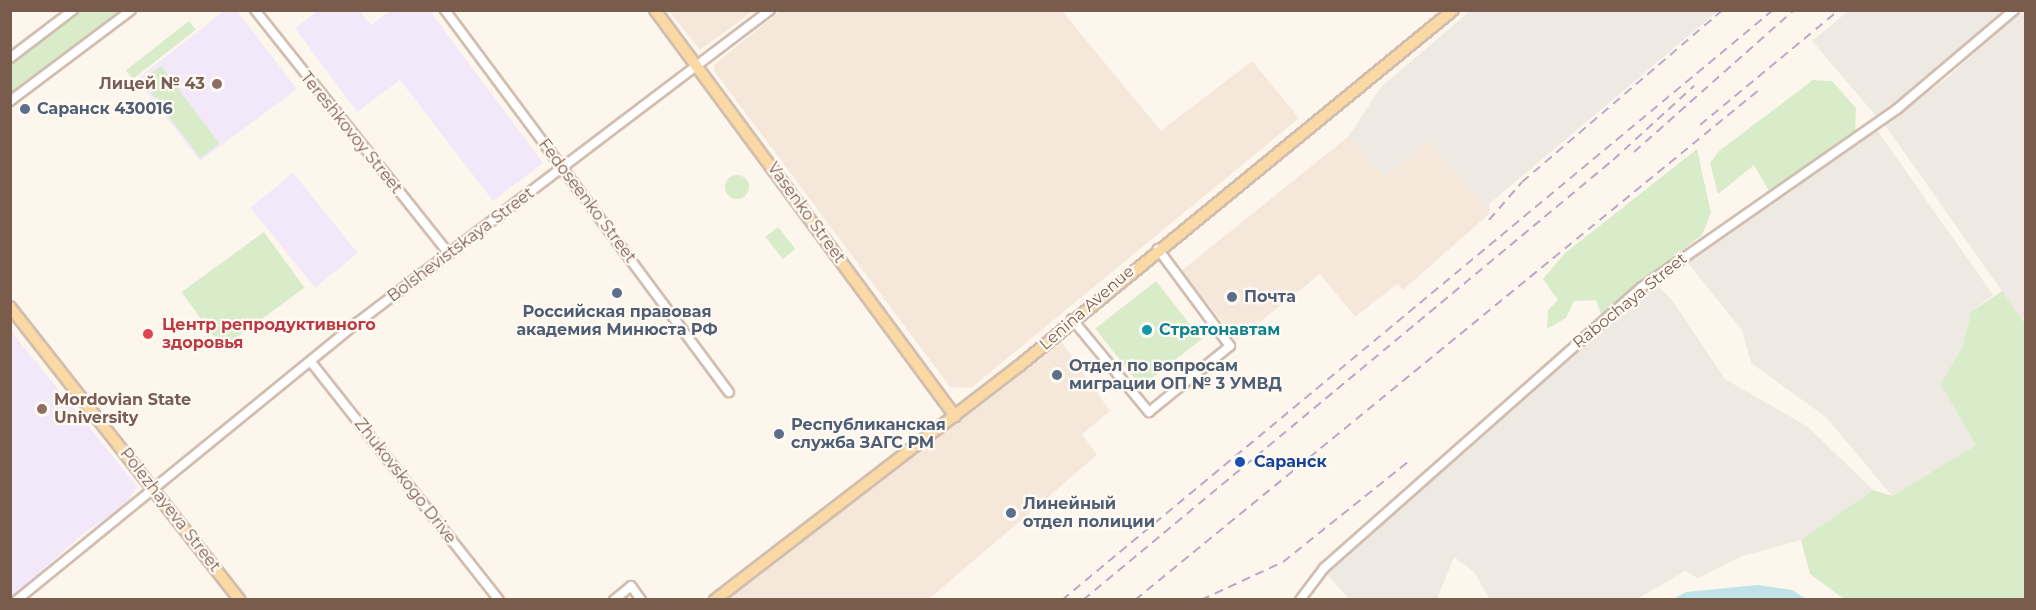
<!DOCTYPE html>
<html>
<head>
<meta charset="utf-8">
<style>
  body { margin:0 }
  #map { position:relative; width:2036px; height:610px; overflow:hidden; background:#fdf6ec; font-family:Montserrat,sans-serif }
  div>[style] { position:absolute }
  .residential>* { inset:0; background:#f5e8da }
  .industrial>* { inset:0; background:#efe9e4 }
  .education>* { inset:0; background:#f3e8fa; transform-origin:0 0 }
  .green>* { inset:0; background:#d8ecc9; transform-origin:0 0 }
  .round { border-radius:50% }
  .water>* { inset:0; background:#bfe3e8 }
  .roads { filter:drop-shadow(2px 0 #d1beb0) drop-shadow(-2px 0 #d1beb0) drop-shadow(0 2px #d1beb0) drop-shadow(0 -2px #d1beb0) }
  .minor>* { height:8px; margin:-4px; padding:0 4px; transform-origin:4px; border-radius:4px; background:#fff }
  .major>* { height:10px; margin:-5px; padding:0 5px; transform-origin:5px; border-radius:5px; background:#fbd9a5 }
  .rail>* { height:2px; margin-top:-1px; transform-origin:0; background:repeating-linear-gradient(90deg,#b9a8c9 0 9px,transparent 0 15px) }
  .dots>* { width:16px; height:16px; translate:-50% -50%; box-sizing:border-box; border:3px solid #fffaf3; border-radius:50% }
  span { translate:-50% -50%; white-space:nowrap; text-align:center; line-height:1.15; -webkit-text-stroke:4.5px #fffaf3; paint-order:stroke }
  .education-label { font-size:16px; color:#785e54; font-weight:700 }
  .right { translate:-100% -50%; text-align:right }
  .left { translate:0 -50%; text-align:left }
  .service-label { font-size:16px; color:#4e5e75; font-weight:700 }
  .street-label { font-size:16px; color:#7a5c4d }
  .health-label { font-size:16px; color:#be3a42; font-weight:700 }
  .culture-label { font-size:16px; color:#0d838f; font-weight:700 }
  .transit-label { font-size:16px; color:#164399; font-weight:700 }
  .frame { position:absolute; inset:0; border:12px solid #7a5c4d; pointer-events:none }
</style>
</head>
<body>
<div id="map">
  <div class="residential">
    <div style="clip-path:polygon(669px 11px,753px 11px,700px 50px)"></div>
    <div style="clip-path:polygon(780px 11px,1062px 11px,1161px 131px,1252px 61px,1299px 118px,971px 388px,950px 387px,715px 72px,714px 65px)"></div>
    <div style="clip-path:polygon(1348px 137px,1385px 177px,1429px 140px,1490px 213px,1403px 290px,1397px 284px,1355px 317px,1320px 274px,1237px 340px,1181px 271px)"></div>
    <div style="clip-path:polygon(1061px 341px,1110px 411px,1082px 434px,1097px 455px,929px 599px,729px 599px)"></div>
  </div>
  <div class="industrial">
    <div style="clip-path:polygon(1470px 11px,1470px 10px,1718px 11px,1489px 204px,1490px 213px,1429px 141px,1385px 177px,1348px 137px,1381px 87px)"></div>
    <div style="clip-path:polygon(1848px 11px,2005px 11px,1877px 117px,1812px 41px)"></div>
    <div style="clip-path:polygon(2021px 11px,2025px 11px,2025px 324px,1885px 125px,1948px 77px)"></div>
    <div style="clip-path:polygon(1877px 130px,1993px 295px,1971px 312px,1963px 346px,1940px 384px,1976px 445px,1892px 496px,1826px 417px,1751px 363px,1742px 330px,1686px 261px)"></div>
    <div style="clip-path:polygon(1655px 283px,1672px 300px,1725px 379px,1808px 427px,1873px 490px,1801px 540px,1742px 556px,1698px 578px,1685px 571px,1637px 599px,1490px 599px,1474px 572px,1454px 557px,1437px 599px,1349px 599px,1326px 573px)"></div>
  </div>
  <div class="education">
    <div style="clip-path:polygon(319px 10px,360px 11px,371px 25px,390px 11px,430px 11px,543px 163px,493px 201px,400px 80px,357px 112px,295px 28px)"></div>
    <div style="clip-path:polygon(224px 11px,237px 11px,297px 89px,200px 161px,137px 79px)"></div>
    <div style="left:293px;top:173px;width:103px;height:55px;rotate:51deg"></div>
    <div style="clip-path:polygon(11px 331px,137px 486px,125px 506px,85px 532px,11px 598px)"></div>
  </div>
  <div class="green">
    <div style="clip-path:polygon(80px 10px,123px 11px,11px 96px,11px 62px)"></div>
    <div style="left:189px;top:21px;width:11px;height:80px;rotate:52deg"></div>
    <div style="left:161px;top:66px;width:97px;height:24px;rotate:53deg"></div>
    <div style="clip-path:polygon(1813px 80px,1832px 81px,1856px 108px,1855px 133px,1769px 191px,1754px 165px,1718px 194px,1710px 163px,1719px 151px)"></div>
    <div style="clip-path:polygon(1697px 149px,1711px 213px,1702px 235px,1601px 314px,1596px 300px,1574px 301px,1566px 318px,1547px 329px,1548px 310px,1558px 300px,1543px 279px,1564px 254px)"></div>
    <div class="round" style="left:725px;top:175px;width:24px;height:24px"></div>
    <div style="left:778px;top:227px;width:28px;height:16px;rotate:52deg"></div>
    <div style="left:264px;top:232px;width:69px;height:102px;rotate:54deg"></div>
    <div style="left:1156px;top:281px;width:74px;height:77px;rotate:52deg"></div>
    <div style="clip-path:polygon(2002px 291px,2025px 324px,2025px 599px,1844px 599px,1810px 574px,1801px 540px,1873px 490px,1892px 496px,1976px 445px,1940px 384px,1963px 346px,1971px 312px)"></div>
  </div>
  <div class="water">
    <div style="clip-path:polygon(1758px 585px,1792px 590px,1806px 599px,1673px 599px,1686px 592px)"></div>
  </div>
  <div class="roads">
    <div class="minor">
      <div style="left:255px;top:10px;width:312px;rotate:51.5deg"></div>
      <div style="left:445px;top:10px;width:476px;rotate:53.4deg"></div>
      <div style="left:10px;top:58px;width:79px;rotate:-37.3deg"></div>
      <div style="left:10px;top:101px;width:151px;rotate:-36.9deg"></div>
      <div style="left:1072px;top:319px;width:121px;rotate:50.4deg"></div>
      <div style="left:1149px;top:412px;width:104px;rotate:-39.2deg"></div>
      <div style="left:1230px;top:346px;width:121px;rotate:-126.6deg"></div>
      <div style="left:311px;top:362px;width:303px;rotate:51.7deg"></div>
      <div style="left:17px;top:600px;width:439px;rotate:-39.2deg"></div>
      <div style="left:357px;top:323px;width:518px;rotate:-37.16deg"></div>
      <div style="left:614px;top:600px;width:22px;rotate:-39deg"></div>
      <div style="left:631px;top:586px;width:17px;rotate:54deg"></div>
      <div style="left:1300px;top:600px;width:40px;rotate:-53deg"></div>
      <div style="left:1324px;top:568px;width:424px;rotate:-41.5deg"></div>
      <div style="left:1642px;top:287px;width:311px;rotate:-34.9deg"></div>
      <div style="left:1897px;top:109px;width:153px;rotate:-40.2deg"></div>
    </div>
    <div class="major">
      <div style="left:655px;top:10px;width:505px;rotate:53.54deg"></div>
      <div style="left:10px;top:307px;width:372px;rotate:51.9deg"></div>
      <div style="left:715px;top:600px;width:384px;rotate:-37.6deg"></div>
      <div style="left:1019px;top:366px;width:561px;rotate:-39.36deg"></div>
    </div>
  </div>
  <div class="rail">
    <div style="left:1700px;top:125px;width:180px;rotate:-39.6deg"></div>
    <div style="left:1634px;top:152px;width:214px;rotate:-41.6deg"></div>
    <div style="left:1489px;top:220px;width:50px;rotate:-49deg"></div>
    <div style="left:1522px;top:182px;width:265px;rotate:-40.6deg"></div>
    <div style="left:1062px;top:600px;width:924px;rotate:-39.69deg"></div>
    <div style="left:1083px;top:600px;width:689px;rotate:-39.7deg"></div>
    <div style="left:1613px;top:160px;width:110px;rotate:-42.4deg"></div>
    <div style="left:1135px;top:600px;width:807px;rotate:-39.27deg"></div>
    <div style="left:1201px;top:600px;width:90px;rotate:-24.9deg"></div>
    <div style="left:1283px;top:562px;width:160px;rotate:-38.7deg"></div>
  </div>
  <div class="dots">
    <div style="left:217px;top:84px;background:#8d6e63"></div>
    <div style="left:25px;top:109px;background:#5c6f8a"></div>
    <div style="left:617px;top:293px;background:#5c6f8a"></div>
    <div style="left:1232px;top:297px;background:#5c6f8a"></div>
    <div style="left:1147px;top:330px;background:#0f9aa8"></div>
    <div style="left:148px;top:334px;background:#e0444e"></div>
    <div style="left:1057px;top:375px;background:#5c6f8a"></div>
    <div style="left:42px;top:409px;background:#8d6e63"></div>
    <div style="left:779px;top:434px;background:#5c6f8a"></div>
    <div style="left:1240px;top:462px;background:#1a4fb4"></div>
    <div style="left:1011px;top:513px;background:#5c6f8a"></div>
  </div>
  <div class="education-label">
    <span class="right" style="left:205px;top:84px">Лицей № 43</span>
    <span class="left" style="left:54px;top:409px">Mordovian State<br>University</span>
  </div>
  <div class="service-label">
    <span class="left" style="left:37px;top:109px">Саранск 430016</span>
    <span class="left" style="left:1244px;top:297px">Почта</span>
    <span style="left:617px;top:321px">Российская правовая<br>академия Минюста РФ</span>
    <span class="left" style="left:1069px;top:375px">Отдел по вопросам<br>миграции ОП № 3 УМВД</span>
    <span class="left" style="left:791px;top:434px">Республиканская<br>служба ЗАГС РМ</span>
    <span class="left" style="left:1023px;top:513px">Линейный<br>отдел полиции</span>
  </div>
  <div class="street-label">
    <span style="left:351px;top:133px;rotate:51deg">Tereshkovoy Street</span>
    <span style="left:587px;top:201px;rotate:53deg">Fedoseenko Street</span>
    <span style="left:806px;top:213px;rotate:54deg">Vasenko Street</span>
    <span style="left:461px;top:245px;rotate:-37deg">Bolshevistskaya Street</span>
    <span style="left:1630px;top:301px;rotate:-39deg">Rabochaya Street</span>
    <span style="left:1087px;top:308px;rotate:-41deg">Lenina Avenue</span>
    <span style="left:405px;top:481px;rotate:52deg">Zhukovskogo Drive</span>
    <span style="left:170px;top:510px;rotate:52deg">Polezhayeva Street</span>
  </div>
  <div class="health-label">
    <span class="left" style="left:162px;top:334px">Центр репродуктивного<br>здоровья</span>
  </div>
  <div class="culture-label">
    <span class="left" style="left:1159px;top:330px">Стратонавтам</span>
  </div>
  <div class="transit-label">
    <span class="left" style="left:1254px;top:462px">Саранск</span>
  </div>
  <div class="frame"></div>
</div>
</body>
</html>
